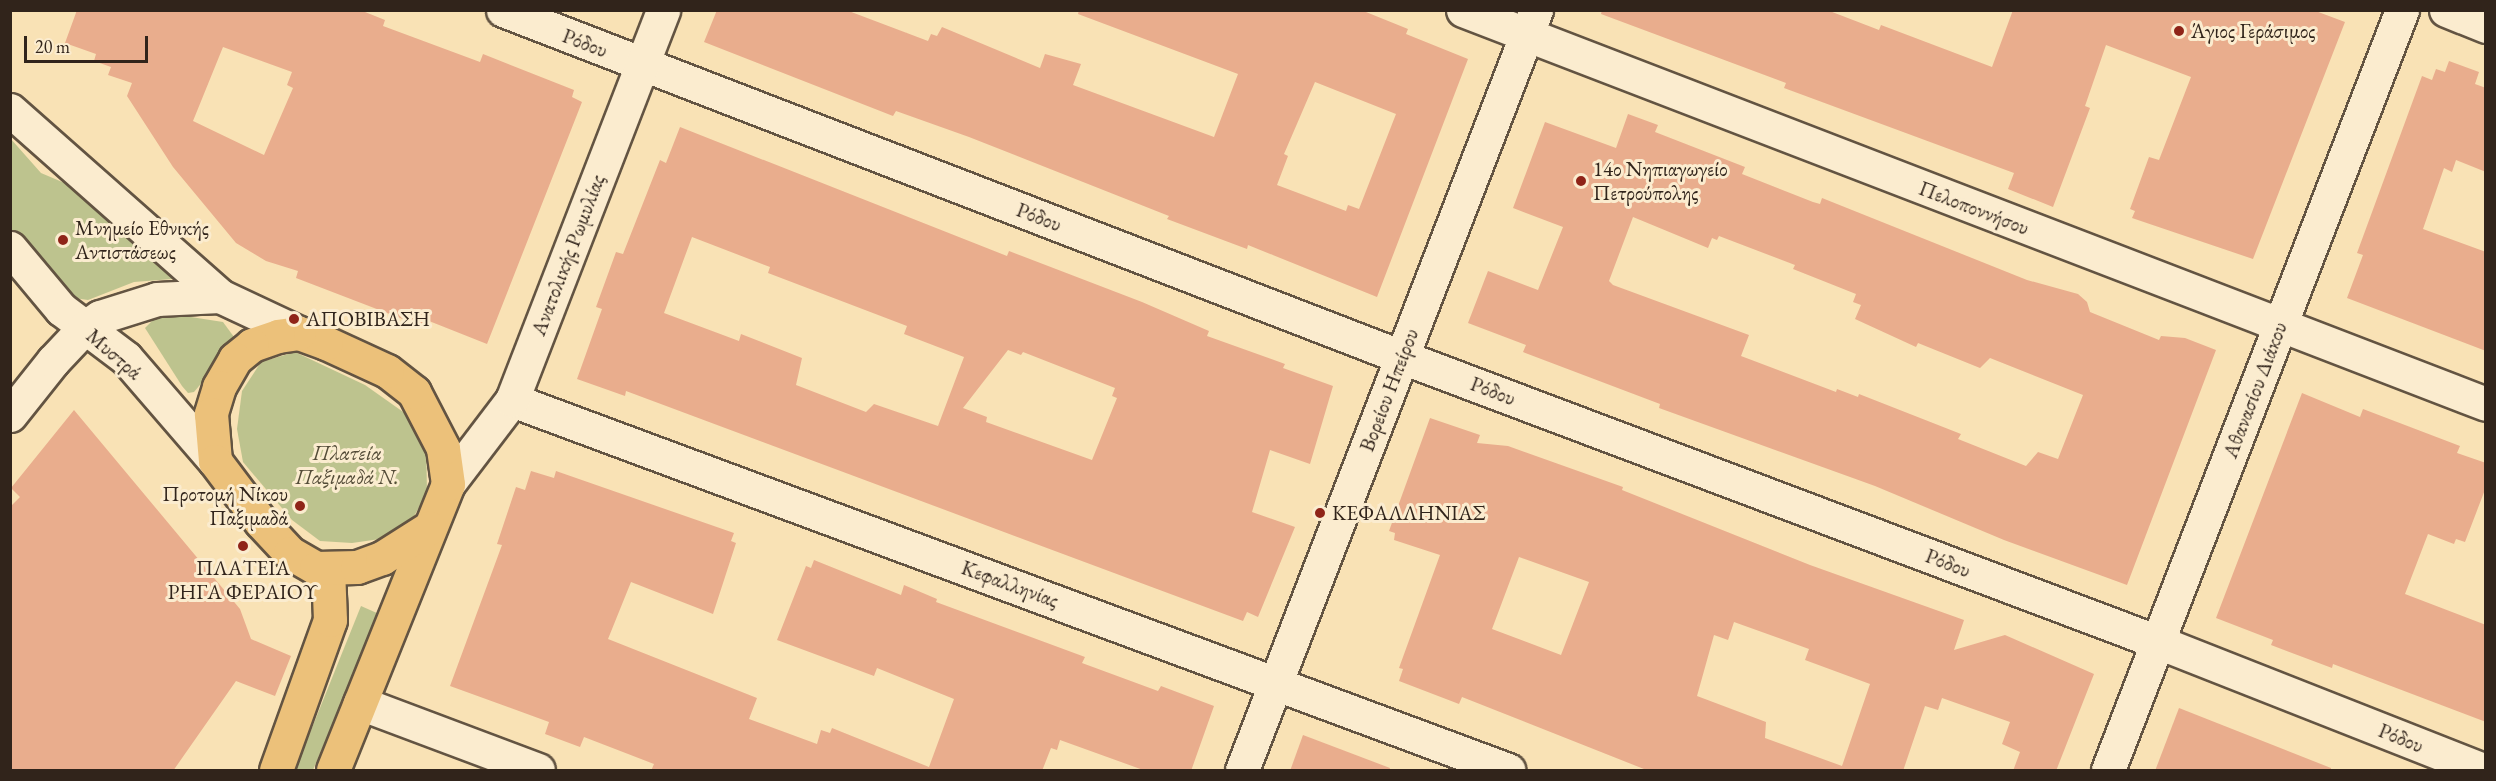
<!DOCTYPE html>
<html>
<head>
<meta charset="utf-8">
<style>
  body { margin:0 }
  #map { position:relative; width:2496px; height:781px; overflow:hidden; background:#f9e2b5; font-family:"EB Garamond",serif }
  div>[style] { position:absolute }
  .green>* { inset:0; background:#bdc38e }
  .building>* { inset:0; background:#e9ad8d }
  .roads { filter:drop-shadow(2px 0 #635442) drop-shadow(-2px 0 #635442) drop-shadow(0 2px #635442) drop-shadow(0 -2px #635442) }
  .minor>* { height:33px; margin:-16.5px; padding:0 16.5px; transform-origin:16.5px; border-radius:16.5px; background:#fbeccf }
  .major>* { height:33px; margin:-16.5px; padding:0 16.5px; transform-origin:16.5px; border-radius:16.5px; background:#ecc17a }
  .dots>* { width:16px; height:16px; translate:-50% -50%; box-sizing:border-box; border:3px solid #fbeccf; border-radius:50% }
  span { translate:-50% -50%; white-space:nowrap; text-align:center; line-height:1.15; -webkit-text-stroke:6px #fbeccf; paint-order:stroke }
  .poi-label { font-size:21px; color:#31241b }
  .left { translate:0 -50%; text-align:left }
  .right { translate:-100% -50%; text-align:right }
  .street-label { font-size:21px; color:#31241b }
  .park-label { font-size:21px; color:#544c38; font-style:italic }
  .frame { position:absolute; inset:0; border:12px solid #31241b; pointer-events:none }
  .scale { position:absolute; left:24px; top:36px; width:124px; height:27px; box-sizing:border-box; border:3px solid #31241b; border-top:0; padding-left:8px; font-size:18px; line-height:21px; white-space:nowrap; color:#31241b; -webkit-text-stroke:4px #fbeccf; paint-order:stroke }
</style>
</head>
<body>
<div id="map">
  <div class="green">
    <div style="clip-path:polygon(10px 138px,41px 173px,74px 187px,179px 275px,172px 279px,134px 282px,88px 300px,67px 297px,11px 236px)"></div>
    <div style="clip-path:polygon(178px 315px,223px 322px,234px 337px,231px 348px,194px 392px,188px 393px,182px 386px,145px 328px,154px 319px)"></div>
    <div style="clip-path:polygon(295px 352px,365px 385px,416px 421px,426px 439px,427px 493px,408px 527px,380px 539px,352px 543px,320px 541px,292px 520px,243px 462px,237px 429px,242px 391px,261px 362px)"></div>
    <div style="clip-path:polygon(361px 606px,379px 614px,313px 770px,295px 770px)"></div>
  </div>
  <div class="building">
    <div style="clip-path:polygon(evenodd,77px 10px,360px 10px,385px 20px,383px 26px,480px 62px,483px 54px,574px 90px,572px 97px,582px 102px,487px 344px,424px 319px,421px 326px,296px 278px,298px 271px,266px 261px,236px 243px,173px 167px,127px 96px,132px 83px,108px 75px,111px 67px,94px 61px,96px 54px,65px 43px,77px 10px,223px 47px,292px 72px,287px 85px,293px 88px,264px 155px,193px 121px,223px 47px)"></div>
    <div style="clip-path:polygon(evenodd,717px 10px,846px 10px,928px 41px,931px 34px,937px 36px,942px 27px,1040px 68px,1045px 54px,1081px 64px,1073px 85px,1214px 137px,1238px 74px,1078px 14px,1079px 10px,1361px 10px,1408px 29px,1406px 34px,1468px 59px,1377px 297px,1248px 245px,1247px 249px,1167px 219px,1169px 216px,969px 137px,896px 111px,893px 116px,704px 42px,717px 10px,1315px 82px,1396px 114px,1359px 209px,1348px 205px,1346px 211px,1277px 185px,1288px 156px,1284px 154px,1315px 82px)"></div>
    <div style="clip-path:polygon(1602px 10px,1827px 10px,1879px 30px,1881px 25px,1992px 67px,2013px 10px,2313px 10px,2345px 22px,2253px 259px,2132px 218px,2135px 211px,2130px 209px,2149px 157px,2159px 160px,2191px 77px,2106px 45px,2085px 106px,2090px 108px,2053px 207px,2008px 189px,2014px 173px,1784px 88px,1786px 83px,1601px 14px)"></div>
    <div style="clip-path:polygon(2449px 61px,2479px 72px,2475px 84px,2486px 88px,2486px 172px,2456px 160px,2452px 172px,2444px 168px,2423px 229px,2486px 252px,2486px 351px,2347px 298px,2363px 255px,2357px 253px,2422px 76px,2432px 80px,2436px 69px,2445px 72px)"></div>
    <div style="clip-path:polygon(evenodd,1628px 114px,1658px 125px,1655px 132px,1745px 167px,1742px 174px,1813px 202px,1820px 204px,1822px 198px,2027px 280px,2078px 294px,2087px 302px,2090px 312px,2159px 340px,2161px 336px,2185px 338px,2216px 350px,2127px 585px,2004px 540px,1875px 486px,1659px 408px,1660px 404px,1523px 352px,1526px 345px,1468px 323px,1488px 271px,1538px 290px,1563px 227px,1513px 208px,1545px 122px,1616px 148px,1628px 114px,1633px 217px,1708px 248px,1712px 238px,1717px 240px,1719px 236px,1795px 265px,1793px 269px,1856px 294px,1853px 302px,1861px 305px,1855px 319px,1916px 347px,1918px 343px,1980px 368px,1990px 358px,2083px 395px,2058px 459px,2038px 452px,2026px 466px,1958px 439px,1961px 434px,1859px 394px,1858px 397px,1837px 389px,1836px 392px,1741px 356px,1749px 335px,1613px 285px,1609px 281px,1633px 217px)"></div>
    <div style="clip-path:polygon(evenodd,680px 127px,1007px 256px,1009px 251px,1142px 302px,1209px 331px,1207px 336px,1285px 364px,1283px 368px,1333px 386px,1310px 464px,1270px 450px,1252px 512px,1295px 527px,1258px 617px,1247px 612px,1243px 621px,626px 391px,625px 396px,577px 379px,602px 309px,596px 307px,616px 252px,623px 254px,660px 160px,666px 163px,680px 127px,692px 237px,770px 267px,768px 273px,907px 326px,904px 334px,964px 357px,938px 426px,874px 404px,866px 412px,796px 385px,802px 358px,741px 334px,739px 341px,664px 313px,692px 237px,680px 127px,1008px 350px,1021px 355px,1023px 352px,1115px 388px,1112px 396px,1117px 398px,1092px 460px,986px 422px,987px 417px,963px 408px,1008px 350px)"></div>
    <div style="clip-path:polygon(2302px 393px,2360px 417px,2363px 409px,2460px 446px,2457px 453px,2486px 463px,2486px 487px,2465px 542px,2456px 539px,2454px 544px,2428px 534px,2405px 594px,2486px 625px,2486px 722px,2333px 664px,2332px 668px,2271px 645px,2273px 640px,2216px 618px)"></div>
    <div style="clip-path:polygon(74px 410px,240px 609px,251px 639px,291px 656px,275px 696px,236px 681px,173px 771px,10px 771px,10px 507px,20px 497px,11px 488px)"></div>
    <div style="clip-path:polygon(evenodd,1430px 418px,1480px 435px,1477px 443px,1508px 446px,1623px 487px,1622px 490px,1810px 565px,1964px 620px,1954px 650px,2005px 635px,2094px 674px,2056px 771px,2013px 771px,2020px 752px,2002px 744px,2010px 722px,1942px 698px,1938px 710px,1925px 706px,1903px 771px,1649px 771px,1462px 697px,1459px 704px,1399px 681px,1403px 669px,1399px 668px,1440px 555px,1394px 540px,1395px 533px,1389px 531px,1430px 418px,1519px 557px,1589px 582px,1561px 655px,1492px 629px,1519px 557px,1430px 418px,1734px 622px,1809px 649px,1805px 660px,1870px 684px,1842px 766px,1765px 738px,1766px 722px,1697px 696px,1714px 635px,1728px 640px,1734px 622px)"></div>
    <div style="clip-path:polygon(531px 471px,554px 478px,556px 471px,734px 533px,731px 541px,736px 543px,713px 614px,631px 582px,608px 639px,757px 698px,749px 719px,817px 744px,821px 730px,830px 733px,832px 728px,929px 767px,954px 699px,877px 668px,874px 676px,777px 640px,806px 566px,811px 568px,814px 560px,901px 595px,904px 585px,937px 599px,936px 602px,1085px 657px,1082px 663px,1158px 691px,1161px 686px,1214px 706px,1191px 771px,1146px 771px,1060px 740px,1057px 750px,1051px 748px,1042px 771px,651px 771px,654px 764px,584px 737px,580px 747px,545px 734px,549px 722px,450px 686px,502px 545px,497px 544px,516px 487px,525px 490px)"></div>
    <div style="clip-path:polygon(2179px 708px,2331px 768px,2331px 771px,2155px 771px)"></div>
    <div style="clip-path:polygon(1303px 735px,1390px 768px,1389px 771px,1290px 771px)"></div>
  </div>
  <div class="roads">
    <div class="minor">
      <div style="left:503px;top:10px;width:964px;rotate:21.11deg"></div>
      <div style="left:1402px;top:357px;width:808px;rotate:20.66deg"></div>
      <div style="left:2158px;top:642px;width:349px;rotate:21.5deg"></div>
      <div style="left:1463px;top:10px;width:1096px;rotate:21.06deg"></div>
      <div style="left:2446px;top:10px;width:43px;rotate:21.8deg"></div>
      <div style="left:10px;top:110px;width:281px;rotate:41.5deg"></div>
      <div style="left:220px;top:296px;width:87px;rotate:25.1deg"></div>
      <div style="left:10px;top:248px;width:80px;rotate:50.1deg"></div>
      <div style="left:61px;top:309px;width:81px;rotate:37deg"></div>
      <div style="left:126px;top:358px;width:136px;rotate:49.2deg"></div>
      <div style="left:512px;top:400px;width:1063px;rotate:20.38deg"></div>
      <div style="left:10px;top:415px;width:69px;rotate:-51.5deg"></div>
      <div style="left:53px;top:361px;width:45px;rotate:-46.8deg"></div>
      <div style="left:84px;top:328px;width:19px;rotate:-35deg"></div>
      <div style="left:100px;top:317px;width:60px;rotate:-17.5deg"></div>
      <div style="left:157px;top:299px;width:63px;rotate:-2.7deg"></div>
      <div style="left:448px;top:484px;width:106px;rotate:-52.7deg"></div>
      <div style="left:512px;top:400px;width:418px;rotate:-68.8deg"></div>
      <div style="left:360px;top:703px;width:190px;rotate:20.6deg"></div>
      <div style="left:1242px;top:770px;width:815px;rotate:-68.85deg"></div>
      <div style="left:2108px;top:770px;width:815px;rotate:-68.85deg"></div>
    </div>
    <div class="major">
      <div style="left:276px;top:770px;width:159px;rotate:-70.2deg"></div>
      <div style="left:330px;top:620px;width:51px;rotate:-92.2deg"></div>
      <div style="left:333px;top:770px;width:308px;rotate:-68.1deg"></div>
      <div style="left:448px;top:484px;width:36px;rotate:-98deg"></div>
      <div style="left:443px;top:448px;width:63px;rotate:-117.4deg"></div>
      <div style="left:414px;top:392px;width:34px;rotate:-142deg"></div>
      <div style="left:387px;top:371px;width:67px;rotate:-155.3deg"></div>
      <div style="left:326px;top:343px;width:29px;rotate:-160deg"></div>
      <div style="left:299px;top:333px;width:21px;rotate:172deg"></div>
      <div style="left:278px;top:336px;width:28px;rotate:161deg"></div>
      <div style="left:252px;top:345px;width:22px;rotate:141deg"></div>
      <div style="left:235px;top:359px;width:32px;rotate:120deg"></div>
      <div style="left:219px;top:387px;width:28px;rotate:107deg"></div>
      <div style="left:211px;top:414px;width:47px;rotate:85.1deg"></div>
      <div style="left:215px;top:461px;width:76px;rotate:53deg"></div>
      <div style="left:261px;top:522px;width:42px;rotate:46.9deg"></div>
      <div style="left:290px;top:553px;width:30px;rotate:30deg"></div>
      <div style="left:316px;top:568px;width:41px;rotate:-1.4deg"></div>
      <div style="left:357px;top:567px;width:27px;rotate:-20deg"></div>
      <div style="left:382px;top:558px;width:56px;rotate:-32.6deg"></div>
    </div>
  </div>
  <div class="dots">
    <div style="left:2179px;top:31px;background:#8f2418"></div>
    <div style="left:1581px;top:181px;background:#8f2418"></div>
    <div style="left:63px;top:240px;background:#8f2418"></div>
    <div style="left:294px;top:319px;background:#8f2418"></div>
    <div style="left:300px;top:506px;background:#8f2418"></div>
    <div style="left:1320px;top:513px;background:#8f2418"></div>
    <div style="left:243px;top:546px;background:#8f2418"></div>
  </div>
  <div class="poi-label">
    <span class="left" style="left:2191px;top:31px">Άγιος Γεράσιμος</span>
    <span class="left" style="left:1593px;top:181px">14ο Νηπιαγωγείο<br>Πετρούπολης</span>
    <span class="left" style="left:75px;top:240px">Μνημείο Εθνικής<br>Αντιστάσεως</span>
    <span class="left" style="left:306px;top:319px">ΑΠΟΒΙΒΑΣΗ</span>
    <span class="right" style="left:288px;top:506px">Προτομή Νίκου<br>Παξιμαδά</span>
    <span class="left" style="left:1332px;top:513px">ΚΕΦΑΛΛΗΝΙΑΣ</span>
    <span style="left:243px;top:580px">ΠΛΑΤΕΙΑ<br>ΡΗΓΑ ΦΕΡΑΙΟΥ</span>
  </div>
  <div class="street-label">
    <span style="left:585px;top:43px;rotate:21deg">Ρόδου</span>
    <span style="left:1974px;top:208px;rotate:21deg">Πελοποννήσου</span>
    <span style="left:1039px;top:217px;rotate:21deg">Ρόδου</span>
    <span style="left:568px;top:255px;rotate:-69deg">Ανατολικής Ρωμυλίας</span>
    <span style="left:114px;top:354px;rotate:41deg">Μυστρά</span>
    <span style="left:1389px;top:390px;rotate:-69deg">Βορείου Ηπείρου</span>
    <span style="left:2255px;top:390px;rotate:-69deg">Αθανασίου Διάκου</span>
    <span style="left:1493px;top:391px;rotate:21deg">Ρόδου</span>
    <span style="left:1948px;top:563px;rotate:21deg">Ρόδου</span>
    <span style="left:1010px;top:584px;rotate:20deg">Κεφαλληνίας</span>
    <span style="left:2401px;top:738px;rotate:22deg">Ρόδου</span>
  </div>
  <div class="park-label">
    <span style="left:347px;top:465px">Πλατεία<br>Παξιμαδά Ν.</span>
  </div>
  <div class="frame"></div>
  <div class="scale">20 m</div>
</div>
</body>
</html>
